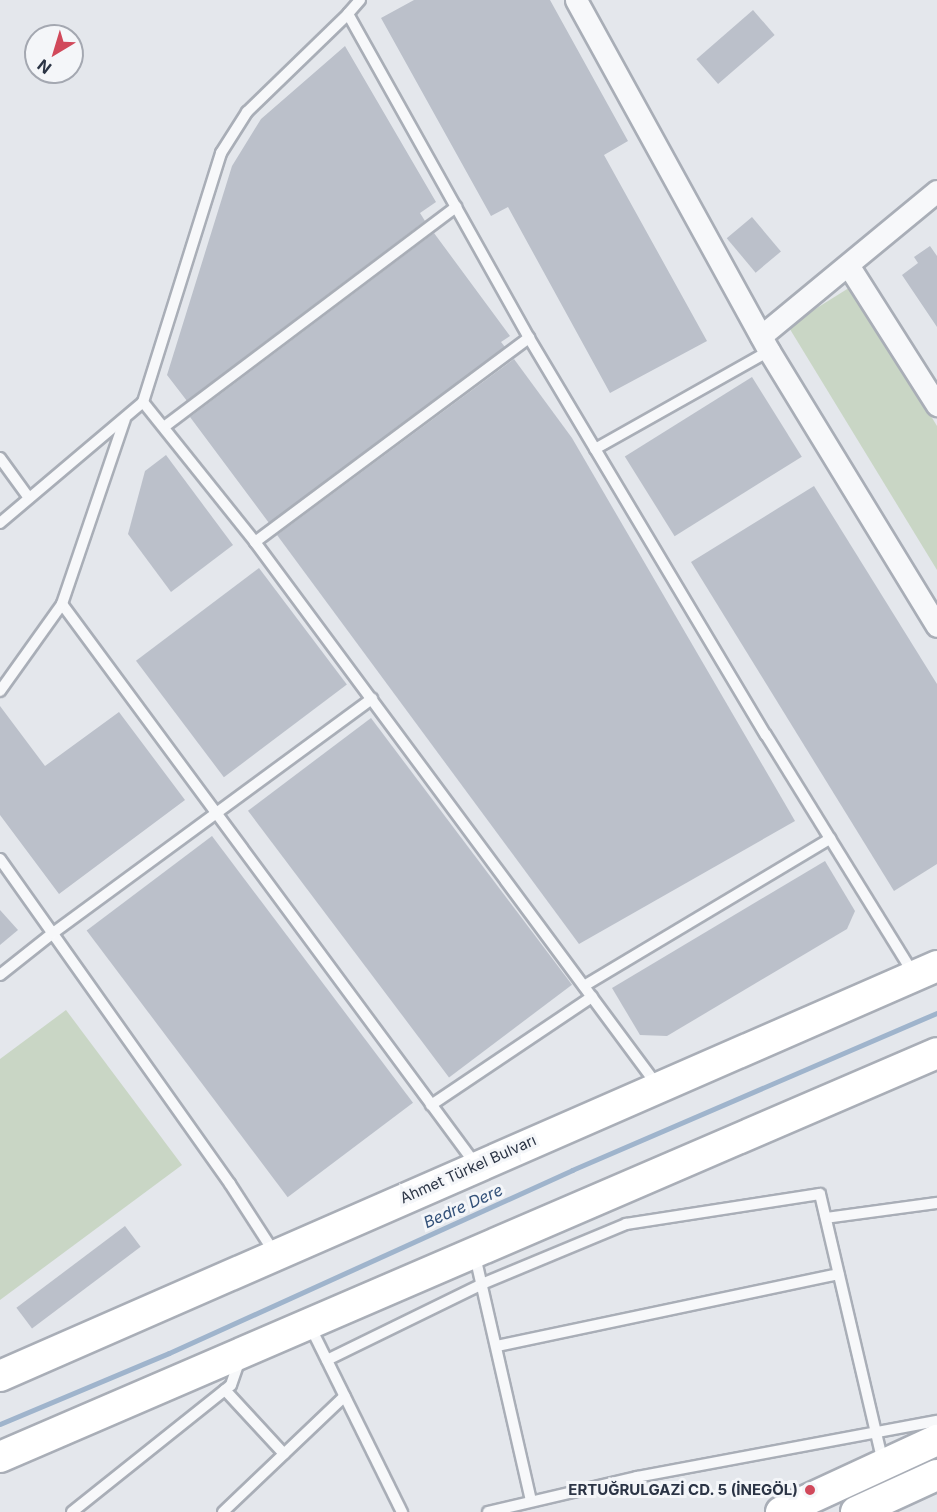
<!DOCTYPE html>
<html>
<head>
<meta charset="utf-8">
<style>
  body { margin:0 }
  #map { position:relative; width:937px; height:1512px; overflow:hidden; background:#e4e7ec; font-family:Inter,sans-serif }
  div>[style] { position:absolute }
  .green>* { inset:0; background:#c9d6c5 }
  .stream>* { height:5px; margin:-2.5px; padding:0 2.5px; transform-origin:2.5px; border-radius:2.5px; background:#9fb4cc }
  .building>* { inset:0; background:#bbc0ca; transform-origin:0 0 }
  .roads { filter:drop-shadow(2px 0 #a9aeb7) drop-shadow(-2px 0 #a9aeb7) drop-shadow(0 2px #a9aeb7) drop-shadow(0 -2px #a9aeb7) }
  .lane>* { height:10px; margin:-5px; padding:0 5px; transform-origin:5px; border-radius:5px; background:#f7f8fa }
  .street>* { height:21px; margin:-10.5px; padding:0 10.5px; transform-origin:10.5px; border-radius:10.5px; background:#f7f8fa }
  .secondary>* { height:30px; margin:-15px; padding:0 15px; transform-origin:15px; border-radius:15px; background:#fff }
  .dots>* { width:16px; height:16px; translate:-50% -50%; box-sizing:border-box; border:3px solid #f4f6f9; border-radius:50% }
  span { translate:-50% -50%; white-space:nowrap; text-align:center; line-height:1.15; -webkit-text-stroke:6px #f4f6f9; paint-order:stroke }
  .street-label { font-size:15px; color:#2b3445 }
  .poi-label { font-size:15px; color:#2b3445; font-weight:700 }
  .right { translate:-100% -50%; text-align:right }
  .water-label { font-size:16px; color:#34527a; font-style:italic }
  .north { position:absolute; left:24px; top:24px; width:60px; height:60px; box-sizing:border-box; background:#f4f6f9; border:2px solid #a4a8b1; border-radius:50%; rotate:218deg; font-size:16px; font-weight:700; line-height:24px; text-align:center; color:#2b3445 }
  .north::after { content:''; display:block; margin:auto; width:21px; height:27px; background:#d1495b; clip-path:polygon(50% 0,100% 100%,50% 72%,0 100%) }
</style>
</head>
<body>
<div id="map">
  <div class="green">
    <div style="clip-path:polygon(852px 286px,937px 426px,937px 570px,788px 326px)"></div>
    <div style="clip-path:polygon(66px 1010px,182px 1165px,0 1300px,0 1059px)"></div>
  </div>
  <div class="stream">
    <div style="left:0;top:1424px;width:183px;rotate:-22.8deg"></div>
    <div style="left:169px;top:1353px;width:443px;rotate:-24.4deg"></div>
    <div style="left:572px;top:1170px;width:397px;rotate:-23.3deg"></div>
  </div>
  <div class="building">
    <div style="clip-path:polygon(414px 0,550px 0,628px 141px,604px 155px,707px 341px,610px 393px,508px 207px,491px 216px,381px 18px)"></div>
    <div style="left:753px;top:10px;width:33px;height:75px;rotate:49deg"></div>
    <div style="clip-path:polygon(345px 46px,436px 202px,420px 213px,425px 221px,187px 401px,167px 375px,232px 166px,261px 119px)"></div>
    <div style="left:752px;top:217px;width:45px;height:33px;rotate:50deg"></div>
    <div style="clip-path:polygon(434px 233px,510px 336px,501px 342px,505px 347px,269px 523px,190px 417px)"></div>
    <div style="clip-path:polygon(930px 246px,937px 256px,937px 327px,902px 275px,918px 263px,914px 257px)"></div>
    <div style="clip-path:polygon(514px 359px,572px 438px,795px 821px,579px 944px,277px 535px)"></div>
    <div style="left:752px;top:377px;width:94px;height:150px;rotate:58deg"></div>
    <div style="clip-path:polygon(166px 455px,233px 545px,171px 592px,128px 534px,145px 471px)"></div>
    <div style="clip-path:polygon(814px 486px,937px 684px,937px 864px,894px 891px,691px 562px)"></div>
    <div style="left:259px;top:568px;width:146px;height:154px;rotate:53deg"></div>
    <div style="clip-path:polygon(0 706px,45px 766px,119px 712px,185px 800px,59px 894px,0 815px)"></div>
    <div style="left:371px;top:718px;width:334px;height:154px;rotate:53deg"></div>
    <div style="left:212px;top:836px;width:334px;height:157px;rotate:53deg"></div>
    <div style="clip-path:polygon(825px 861px,855px 911px,847px 929px,667px 1036px,640px 1035px,612px 988px)"></div>
    <div style="clip-path:polygon(0 910px,18px 930px,0 945px)"></div>
    <div style="left:125px;top:1226px;width:26px;height:136px;rotate:53deg"></div>
  </div>
  <div class="roads">
    <div class="lane">
      <div style="left:360px;top:0;width:18px;rotate:131deg"></div>
      <div style="left:348px;top:14px;width:371px;rotate:60.8deg"></div>
      <div style="left:529px;top:338px;width:462px;rotate:59.2deg"></div>
      <div style="left:766px;top:735px;width:282px;rotate:58.3deg"></div>
      <div style="left:143px;top:402px;width:179px;rotate:51.3deg"></div>
      <div style="left:255px;top:542px;width:676px;rotate:53.49deg"></div>
      <div style="left:164px;top:427px;width:366px;rotate:-37deg"></div>
      <div style="left:595px;top:449px;width:200px;rotate:-29.4deg"></div>
      <div style="left:0;top:458px;width:49px;rotate:54.1deg"></div>
      <div style="left:0;top:523px;width:187px;rotate:-40.2deg"></div>
      <div style="left:143px;top:402px;width:261px;rotate:-72.6deg"></div>
      <div style="left:221px;top:153px;width:49px;rotate:-57.6deg"></div>
      <div style="left:247px;top:112px;width:141px;rotate:-44.1deg"></div>
      <div style="left:255px;top:542px;width:342px;rotate:-36.7deg"></div>
      <div style="left:62px;top:604px;width:697px;rotate:53.57deg"></div>
      <div style="left:0;top:691px;width:107px;rotate:-54.5deg"></div>
      <div style="left:62px;top:604px;width:195px;rotate:-71.2deg"></div>
      <div style="left:0;top:859px;width:398px;rotate:54.7deg"></div>
      <div style="left:230px;top:1184px;width:81px;rotate:57.1deg"></div>
      <div style="left:0;top:975px;width:68px;rotate:-38.4deg"></div>
      <div style="left:53px;top:933px;width:396px;rotate:-36.3deg"></div>
      <div style="left:584px;top:986px;width:287px;rotate:-30.9deg"></div>
      <div style="left:431px;top:1105px;width:194px;rotate:-33.9deg"></div>
      <div style="left:826px;top:1218px;width:112px;rotate:-7.7deg"></div>
      <div style="left:475px;top:1256px;width:251px;rotate:77.1deg"></div>
      <div style="left:309px;top:1324px;width:210px;rotate:63.7deg"></div>
      <div style="left:497px;top:1346px;width:349px;rotate:-11.9deg"></div>
      <div style="left:327px;top:1360px;width:173px;rotate:-26.1deg"></div>
      <div style="left:482px;top:1284px;width:156px;rotate:-22.6deg"></div>
      <div style="left:626px;top:1224px;width:196px;rotate:-8.8deg"></div>
      <div style="left:820px;top:1194px;width:275px;rotate:76.8deg"></div>
      <div style="left:225px;top:1390px;width:87px;rotate:47.3deg"></div>
      <div style="left:72px;top:1512px;width:203px;rotate:-38.6deg"></div>
      <div style="left:231px;top:1385px;width:28px;rotate:-71deg"></div>
      <div style="left:223px;top:1512px;width:168px;rotate:-43.6deg"></div>
      <div style="left:488px;top:1512px;width:153px;rotate:-13.2deg"></div>
      <div style="left:637px;top:1477px;width:305px;rotate:-10.6deg"></div>
    </div>
    <div class="street">
      <div style="left:576px;top:0;width:401px;rotate:61.2deg"></div>
      <div style="left:769px;top:351px;width:322px;rotate:58.6deg"></div>
      <div style="left:848px;top:265px;width:166px;rotate:57.6deg"></div>
      <div style="left:761px;top:336px;width:228px;rotate:-39.5deg"></div>
    </div>
    <div class="secondary">
      <div style="left:0;top:1376px;width:1023px;rotate:-23.63deg"></div>
      <div style="left:0;top:1457px;width:1020px;rotate:-23.32deg"></div>
      <div style="left:781px;top:1512px;width:172px;rotate:-24.8deg"></div>
      <div style="left:856px;top:1512px;width:89px;rotate:-24.6deg"></div>
    </div>
  </div>
  <div class="dots">
    <div style="left:810px;top:1490px;background:#d1495b"></div>
  </div>
  <div class="street-label">
    <span style="left:468px;top:1169px;rotate:-24deg">Ahmet Türkel Bulvarı</span>
  </div>
  <div class="poi-label">
    <span class="right" style="left:798px;top:1490px">ERTUĞRULGAZİ CD. 5 (İNEGÖL)</span>
  </div>
  <div class="water-label">
    <span style="left:463px;top:1206px;rotate:-24deg">Bedre Dere</span>
  </div>
  <div class="north">N</div>
</div>
</body>
</html>
